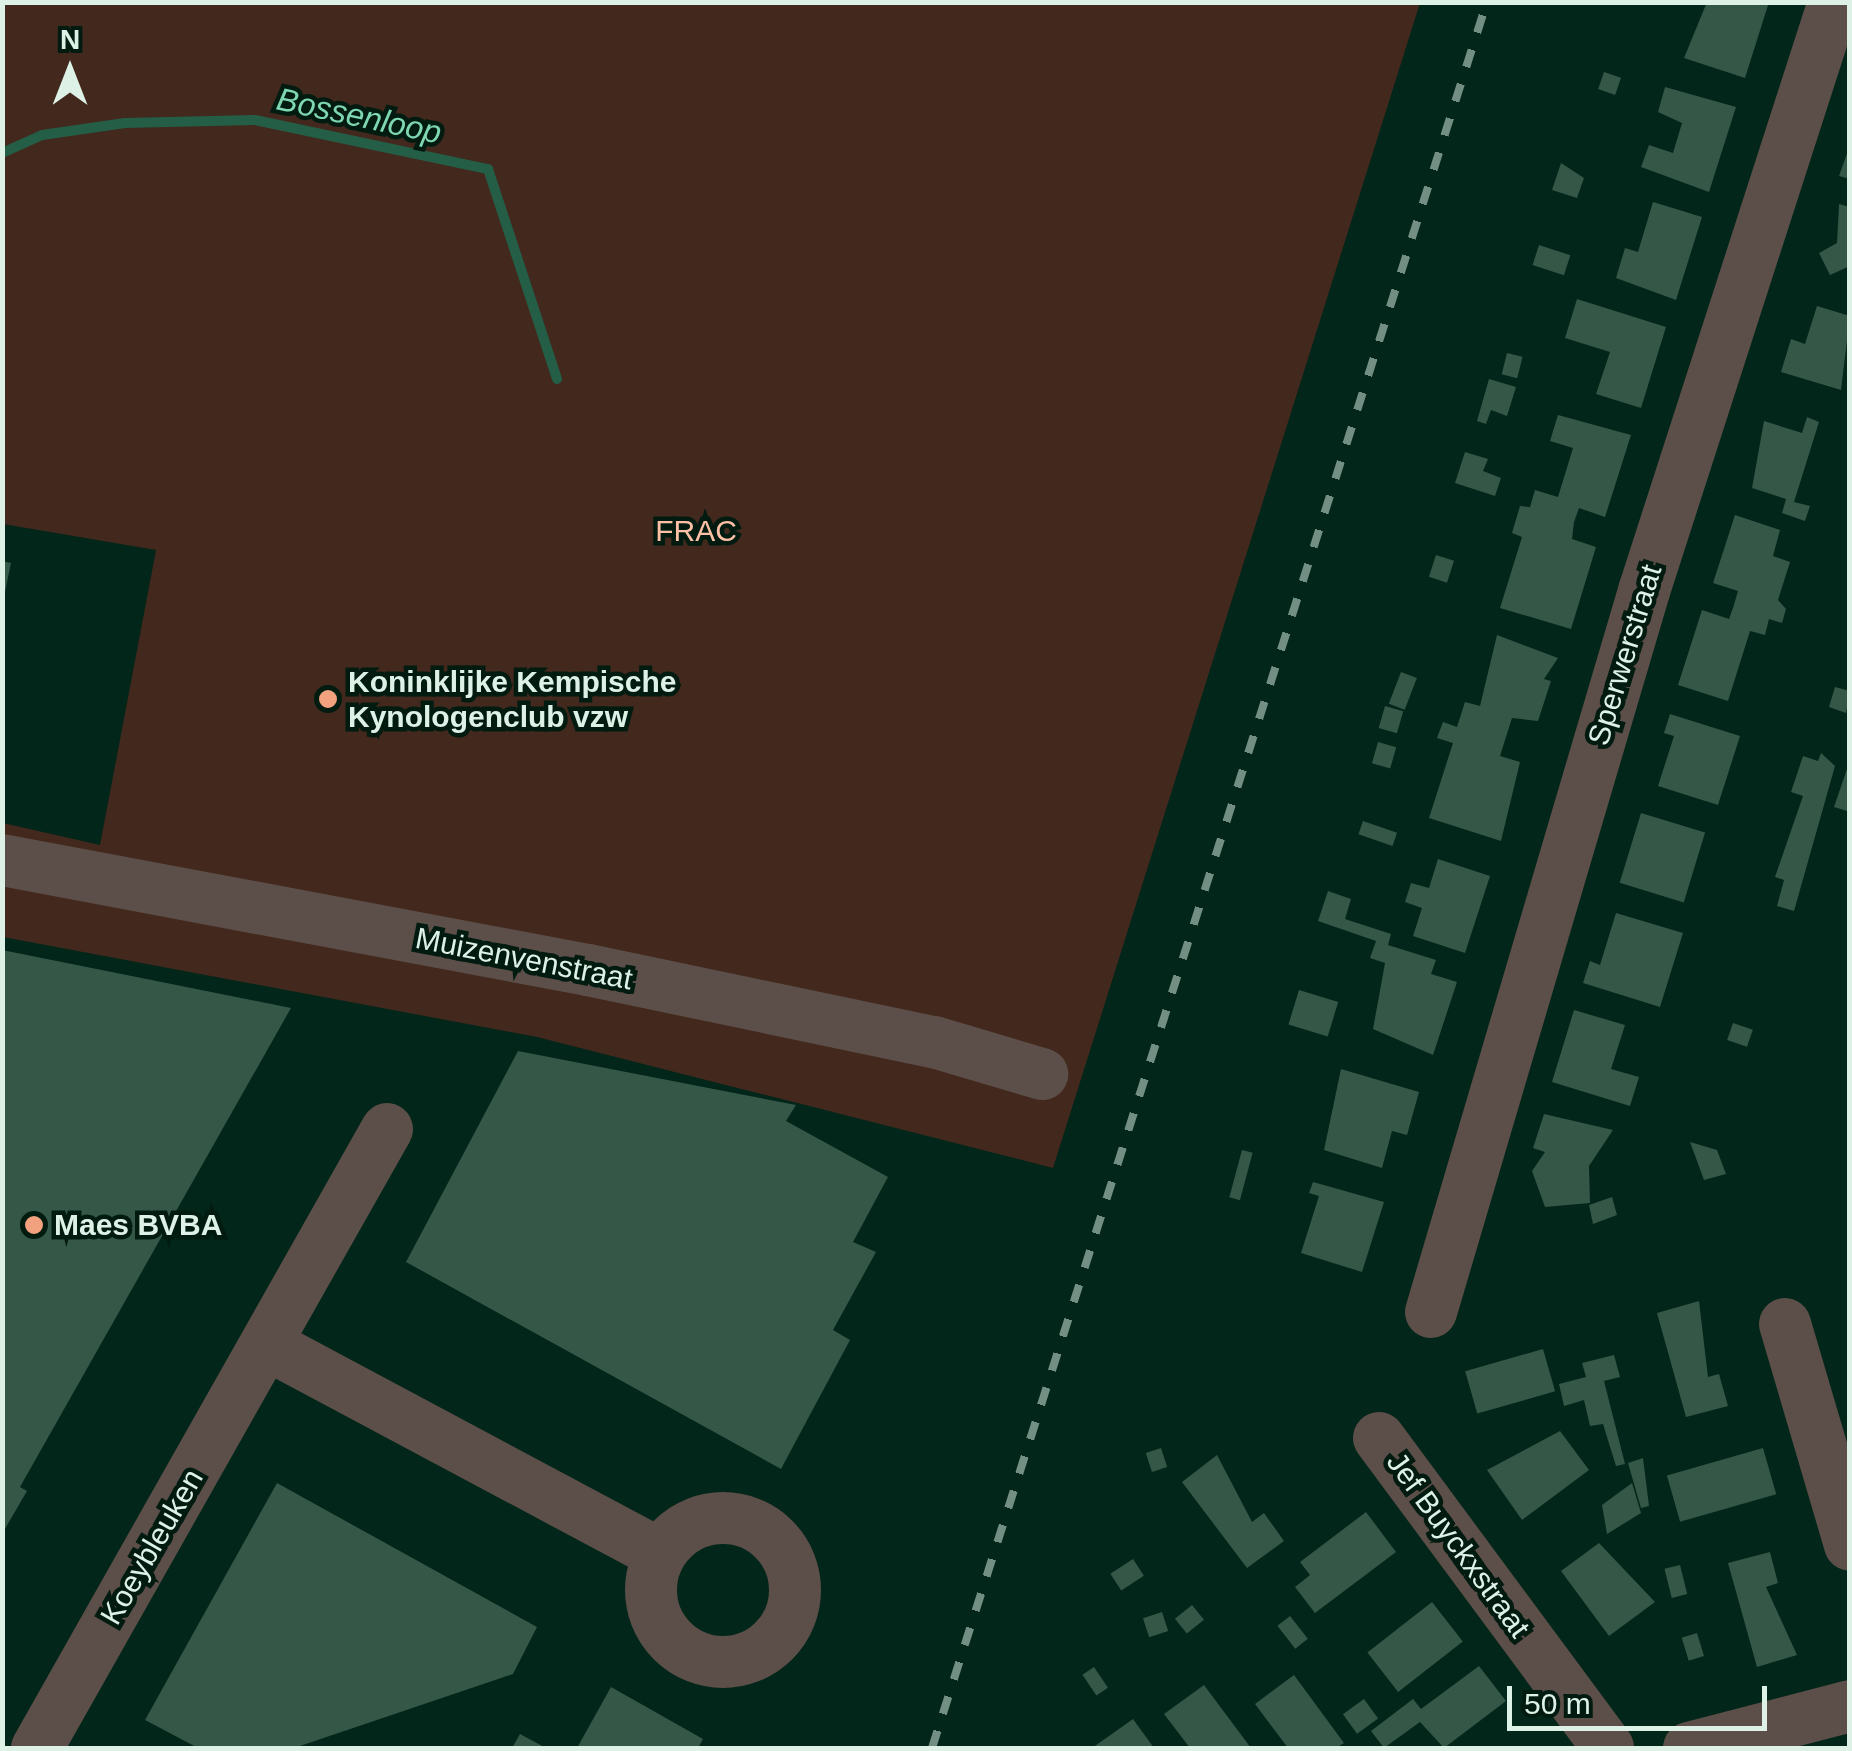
<!DOCTYPE html>
<html>
<head>
<meta charset="utf-8">
<style>
  body { margin:0 }
  #map { position:relative; width:1852px; height:1751px; overflow:hidden; background:#022619; font-family:Helvetica,sans-serif }
  div>[style] { position:absolute }
  .green>* { inset:0; background:#42281d }
  .stream>* { height:10px; margin:-5px; padding:0 5px; transform-origin:5px; border-radius:5px; background:#245e47 }
  .building>* { inset:0; background:#345748; transform-origin:0 0 }
  .minor>* { height:52px; margin:-26px; padding:0 26px; transform-origin:26px; border-radius:26px; background:#5c4e48 }
  .minor>.ring { margin:-26px; padding:0; box-sizing:content-box; background:none; border:52px solid #5c4e48; border-radius:50% }
  .rail>* { height:8px; margin-top:-4px; transform-origin:0; background:repeating-linear-gradient(90deg,#738e83 0 18px,transparent 0 36px) }
  .dots>* { width:28px; height:28px; translate:-50% -50%; box-sizing:border-box; border:5px solid #021b11; border-radius:50% }
  span { translate:-50% -50%; white-space:nowrap; text-align:center; line-height:1.15; -webkit-text-stroke:9px #021b11; paint-order:stroke }
  .park-label { font-size:30px; color:#ffc1a6 }
  .street-label { font-size:30px; color:#def1e7 }
  .poi-label { font-size:30px; color:#def1e7; font-weight:700 }
  .left { translate:0 -50%; text-align:left }
  .water-label { font-size:32px; color:#7fd7b1; font-style:italic }
  .frame { position:absolute; inset:0; border:5px solid #def1e7; pointer-events:none }
  .north { position:absolute; left:20px; top:20px; width:100px; height:100px; -webkit-text-stroke:8px #021b11; paint-order:stroke; rotate:0deg; font-size:28px; font-weight:700; line-height:40px; text-align:center; color:#def1e7 }
  .north::after { content:''; display:block; margin:auto; width:35px; height:45px; background:#def1e7; clip-path:polygon(50% 0,100% 100%,50% 72%,0 100%) }
  .scale { position:absolute; left:1507px; top:1686px; width:260px; height:45px; box-sizing:border-box; border:5px solid #def1e7; border-top:0; padding-left:12px; font-size:30px; line-height:35px; white-space:nowrap; color:#def1e7; -webkit-text-stroke:8px #021b11; paint-order:stroke }
</style>
</head>
<body>
<div id="map">
  <div class="green">
    <div style="clip-path:polygon(2px 3px,1420px 3px,1053px 1168px,537px 1037px,3px 937px,3px 823px,100px 845px,156px 550px,3px 524px)"></div>
  </div>
  <div class="stream">
    <div style="left:2px;top:153px;width:44px;rotate:-24.2deg"></div>
    <div style="left:42px;top:135px;width:84px;rotate:-8.2deg"></div>
    <div style="left:125px;top:123px;width:130px;rotate:-1.3deg"></div>
    <div style="left:255px;top:120px;width:238px;rotate:11.9deg"></div>
    <div style="left:488px;top:169px;width:221px;rotate:71.8deg"></div>
  </div>
  <div class="building">
    <div style="clip-path:polygon(1707px 2px,1769px 2px,1745px 78px,1684px 58px)"></div>
    <div style="left:1604px;top:72px;width:18px;height:18px;rotate:19deg"></div>
    <div style="clip-path:polygon(1665px 87px,1736px 107px,1709px 192px,1641px 167px,1649px 145px,1673px 153px,1682px 123px,1658px 112px)"></div>
    <div style="clip-path:polygon(1850px 145px,1850px 179px,1839px 176px)"></div>
    <div style="clip-path:polygon(1561px 163px,1584px 178px,1577px 198px,1552px 190px)"></div>
    <div style="clip-path:polygon(1653px 202px,1702px 217px,1676px 300px,1616px 278px,1625px 248px,1638px 252px)"></div>
    <div style="clip-path:polygon(1839px 204px,1850px 207px,1850px 266px,1830px 275px,1819px 253px,1837px 243px)"></div>
    <div style="left:1539px;top:245px;width:33px;height:21px;rotate:18deg"></div>
    <div style="clip-path:polygon(1577px 299px,1666px 327px,1641px 408px,1596px 394px,1610px 352px,1565px 338px)"></div>
    <div style="clip-path:polygon(1817px 306px,1850px 316px,1841px 390px,1781px 372px,1791px 339px,1805px 344px)"></div>
    <div style="left:1507px;top:353px;width:16px;height:22px;rotate:14deg"></div>
    <div style="clip-path:polygon(1489px 379px,1516px 387px,1507px 416px,1491px 410px,1486px 424px,1477px 421px)"></div>
    <div style="clip-path:polygon(1558px 415px,1631px 435px,1605px 517px,1579px 508px,1574px 522px,1572px 539px,1596px 547px,1571px 629px,1500px 608px,1522px 537px,1512px 533px,1520px 506px,1530px 507px,1535px 490px,1558px 497px,1573px 448px,1550px 441px)"></div>
    <div style="clip-path:polygon(1807px 417px,1819px 422px,1794px 502px,1810px 506px,1805px 521px,1782px 513px,1786px 499px,1752px 488px,1764px 421px,1802px 433px)"></div>
    <div style="clip-path:polygon(1465px 452px,1488px 459px,1483px 471px,1501px 478px,1495px 496px,1455px 483px)"></div>
    <div style="clip-path:polygon(1735px 515px,1780px 530px,1773px 556px,1790px 562px,1778px 600px,1786px 609px,1782px 623px,1769px 619px,1765px 635px,1750px 631px,1728px 701px,1678px 685px,1702px 610px,1729px 619px,1733px 608px,1738px 591px,1713px 583px)"></div>
    <div style="left:1436px;top:555px;width:19px;height:23px;rotate:18deg"></div>
    <div style="clip-path:polygon(2px 561px,11px 563px,4px 597px,2px 596px)"></div>
    <div style="clip-path:polygon(1497px 635px,1558px 658px,1544px 679px,1551px 681px,1538px 721px,1512px 718px,1500px 756px,1520px 762px,1501px 841px,1429px 818px,1453px 743px,1437px 738px,1443px 722px,1457px 727px,1465px 702px,1480px 706px)"></div>
    <div style="left:1401px;top:672px;width:17px;height:34px;rotate:21deg"></div>
    <div style="clip-path:polygon(1835px 687px,1850px 691px,1846px 713px,1829px 707px)"></div>
    <div style="left:1385px;top:706px;width:19px;height:23px;rotate:16deg"></div>
    <div style="clip-path:polygon(1670px 714px,1740px 736px,1718px 805px,1658px 786px,1674px 736px,1664px 733px)"></div>
    <div style="left:1378px;top:742px;width:19px;height:22px;rotate:16deg"></div>
    <div style="clip-path:polygon(1821px 753px,1835px 766px,1794px 911px,1777px 906px,1784px 880px,1775px 877px,1803px 796px,1791px 792px,1803px 756px,1818px 761px)"></div>
    <div style="clip-path:polygon(1849px 763px,1850px 763px,1850px 812px,1834px 807px)"></div>
    <div style="left:1641px;top:813px;width:67px;height:73px;rotate:17deg"></div>
    <div style="left:1363px;top:821px;width:36px;height:14px;rotate:19deg"></div>
    <div style="clip-path:polygon(1438px 859px,1490px 876px,1465px 953px,1413px 936px,1422px 908px,1405px 902px,1411px 883px,1429px 888px)"></div>
    <div style="clip-path:polygon(1328px 891px,1351px 899px,1345px 919px,1391px 934px,1388px 945px,1436px 960px,1431px 974px,1457px 982px,1433px 1055px,1373px 1029px,1385px 963px,1370px 958px,1376px 941px,1318px 921px)"></div>
    <div style="clip-path:polygon(1616px 913px,1683px 933px,1660px 1007px,1583px 983px,1590px 961px,1600px 965px)"></div>
    <div style="clip-path:polygon(2px 950px,291px 1008px,20px 1487px,27px 1491px,2px 1534px)"></div>
    <div style="left:1299px;top:990px;width:41px;height:36px;rotate:17deg"></div>
    <div style="clip-path:polygon(1574px 1010px,1625px 1025px,1611px 1069px,1639px 1077px,1630px 1106px,1552px 1082px)"></div>
    <div style="left:1733px;top:1023px;width:21px;height:18px;rotate:19deg"></div>
    <div style="clip-path:polygon(518px 1051px,796px 1105px,786px 1121px,888px 1177px,853px 1242px,876px 1252px,833px 1330px,850px 1340px,781px 1469px,406px 1262px)"></div>
    <div style="clip-path:polygon(1341px 1069px,1419px 1092px,1407px 1135px,1392px 1131px,1382px 1168px,1324px 1150px)"></div>
    <div style="clip-path:polygon(1544px 1114px,1613px 1130px,1589px 1166px,1590px 1203px,1545px 1207px,1532px 1171px,1545px 1152px,1533px 1148px)"></div>
    <div style="clip-path:polygon(1690px 1142px,1717px 1150px,1726px 1174px,1704px 1180px)"></div>
    <div style="left:1242px;top:1150px;width:11px;height:49px;rotate:15deg"></div>
    <div style="clip-path:polygon(1313px 1182px,1384px 1202px,1362px 1272px,1301px 1253px,1319px 1196px,1309px 1193px)"></div>
    <div style="clip-path:polygon(1612px 1197px,1617px 1215px,1593px 1224px,1589px 1205px)"></div>
    <div style="clip-path:polygon(1699px 1301px,1708px 1377px,1719px 1374px,1728px 1406px,1686px 1417px,1657px 1313px)"></div>
    <div style="left:1543px;top:1349px;width:44px;height:81px;rotate:74deg"></div>
    <div style="clip-path:polygon(1614px 1355px,1620px 1377px,1604px 1381px,1625px 1464px,1616px 1466px,1603px 1424px,1590px 1426px,1584px 1400px,1564px 1406px,1559px 1384px,1586px 1377px,1582px 1363px)"></div>
    <div style="clip-path:polygon(1560px 1431px,1589px 1470px,1522px 1520px,1487px 1470px)"></div>
    <div style="left:1161px;top:1448px;width:20px;height:16px;rotate:72deg"></div>
    <div style="left:1763px;top:1448px;width:48px;height:100px;rotate:74deg"></div>
    <div style="clip-path:polygon(1217px 1455px,1252px 1522px,1264px 1513px,1284px 1541px,1247px 1568px,1182px 1482px)"></div>
    <div style="clip-path:polygon(1643px 1458px,1649px 1506px,1641px 1508px,1628px 1463px)"></div>
    <div style="clip-path:polygon(277px 1483px,537px 1627px,513px 1674px,294px 1748px,198px 1748px,145px 1720px)"></div>
    <div style="clip-path:polygon(1632px 1483px,1641px 1513px,1607px 1534px,1602px 1505px)"></div>
    <div style="clip-path:polygon(1366px 1512px,1396px 1552px,1315px 1613px,1295px 1587px,1310px 1575px,1300px 1562px)"></div>
    <div style="clip-path:polygon(1599px 1543px,1655px 1602px,1609px 1636px,1561px 1571px)"></div>
    <div style="clip-path:polygon(1770px 1552px,1778px 1583px,1766px 1587px,1797px 1655px,1757px 1667px,1728px 1563px)"></div>
    <div style="left:1133px;top:1559px;width:20px;height:27px;rotate:57deg"></div>
    <div style="left:1680px;top:1565px;width:30px;height:16px;rotate:76deg"></div>
    <div style="left:1432px;top:1602px;width:50px;height:82px;rotate:52deg"></div>
    <div style="left:1192px;top:1605px;width:19px;height:22px;rotate:51deg"></div>
    <div style="left:1162px;top:1612px;width:20px;height:20px;rotate:72deg"></div>
    <div style="left:1290px;top:1616px;width:29px;height:16px;rotate:52deg"></div>
    <div style="left:1697px;top:1633px;width:24px;height:16px;rotate:73deg"></div>
    <div style="clip-path:polygon(1479px 1666px,1506px 1701px,1444px 1748px,1420px 1722px,1384px 1748px,1371px 1731px,1413px 1699px,1421px 1709px)"></div>
    <div style="left:1094px;top:1667px;width:25px;height:14px;rotate:56deg"></div>
    <div style="clip-path:polygon(1294px 1675px,1344px 1743px,1336px 1748px,1288px 1748px,1255px 1704px)"></div>
    <div style="clip-path:polygon(1204px 1685px,1251px 1748px,1190px 1748px,1164px 1714px)"></div>
    <div style="clip-path:polygon(611px 1687px,703px 1739px,698px 1748px,577px 1748px)"></div>
    <div style="left:1364px;top:1699px;width:24px;height:26px;rotate:54deg"></div>
    <div style="clip-path:polygon(1133px 1719px,1154px 1748px,1092px 1748px)"></div>
    <div style="clip-path:polygon(520px 1734px,546px 1748px,512px 1748px)"></div>
  </div>
  <div class="minor">
    <div style="left:2px;top:860px;width:596px;rotate:10.63deg"></div>
    <div style="left:588px;top:970px;width:353px;rotate:11.8deg"></div>
    <div style="left:934px;top:1042px;width:113px;rotate:16.5deg"></div>
    <div style="left:1431px;top:1312px;width:752px;rotate:-73.54deg"></div>
    <div style="left:1644px;top:591px;width:619px;rotate:-72.12deg"></div>
    <div style="left:1785px;top:1324px;width:230px;rotate:73.6deg"></div>
    <div style="left:268px;top:1345px;width:443px;rotate:28.1deg"></div>
    <div style="left:1379px;top:1438px;width:385px;rotate:53.5deg"></div>
    <div class="ring" style="left:651px;top:1518px;width:92px;height:92px"></div>
    <div style="left:37px;top:1748px;width:711px;rotate:-60.51deg"></div>
    <div style="left:1689px;top:1748px;width:166px;rotate:-14.6deg"></div>
  </div>
  <div class="rail">
    <div style="left:932px;top:1748px;width:1832px;rotate:-72.37deg"></div>
  </div>
  <div class="dots">
    <div style="left:328px;top:699px;background:#f1a17d"></div>
    <div style="left:34px;top:1225px;background:#f1a17d"></div>
  </div>
  <div class="park-label">
    <span style="left:696px;top:531px">FRAC</span>
  </div>
  <div class="street-label">
    <span style="left:1625px;top:655px;rotate:-73deg">Sperwerstraat</span>
    <span style="left:524px;top:959px;rotate:11deg">Muizenvenstraat</span>
    <span style="left:1458px;top:1545px;rotate:54deg">Jef Buyckxstraat</span>
    <span style="left:152px;top:1547px;rotate:-60deg">Koeybleuken</span>
  </div>
  <div class="poi-label">
    <span class="left" style="left:348px;top:699px">Koninklijke Kempische<br>Kynologenclub vzw</span>
    <span class="left" style="left:54px;top:1225px">Maes BVBA</span>
  </div>
  <div class="water-label">
    <span style="left:359px;top:116px;rotate:12deg">Bossenloop</span>
  </div>
  <div class="frame"></div>
  <div class="north">N</div>
  <div class="scale">50 m</div>
</div>
</body>
</html>
